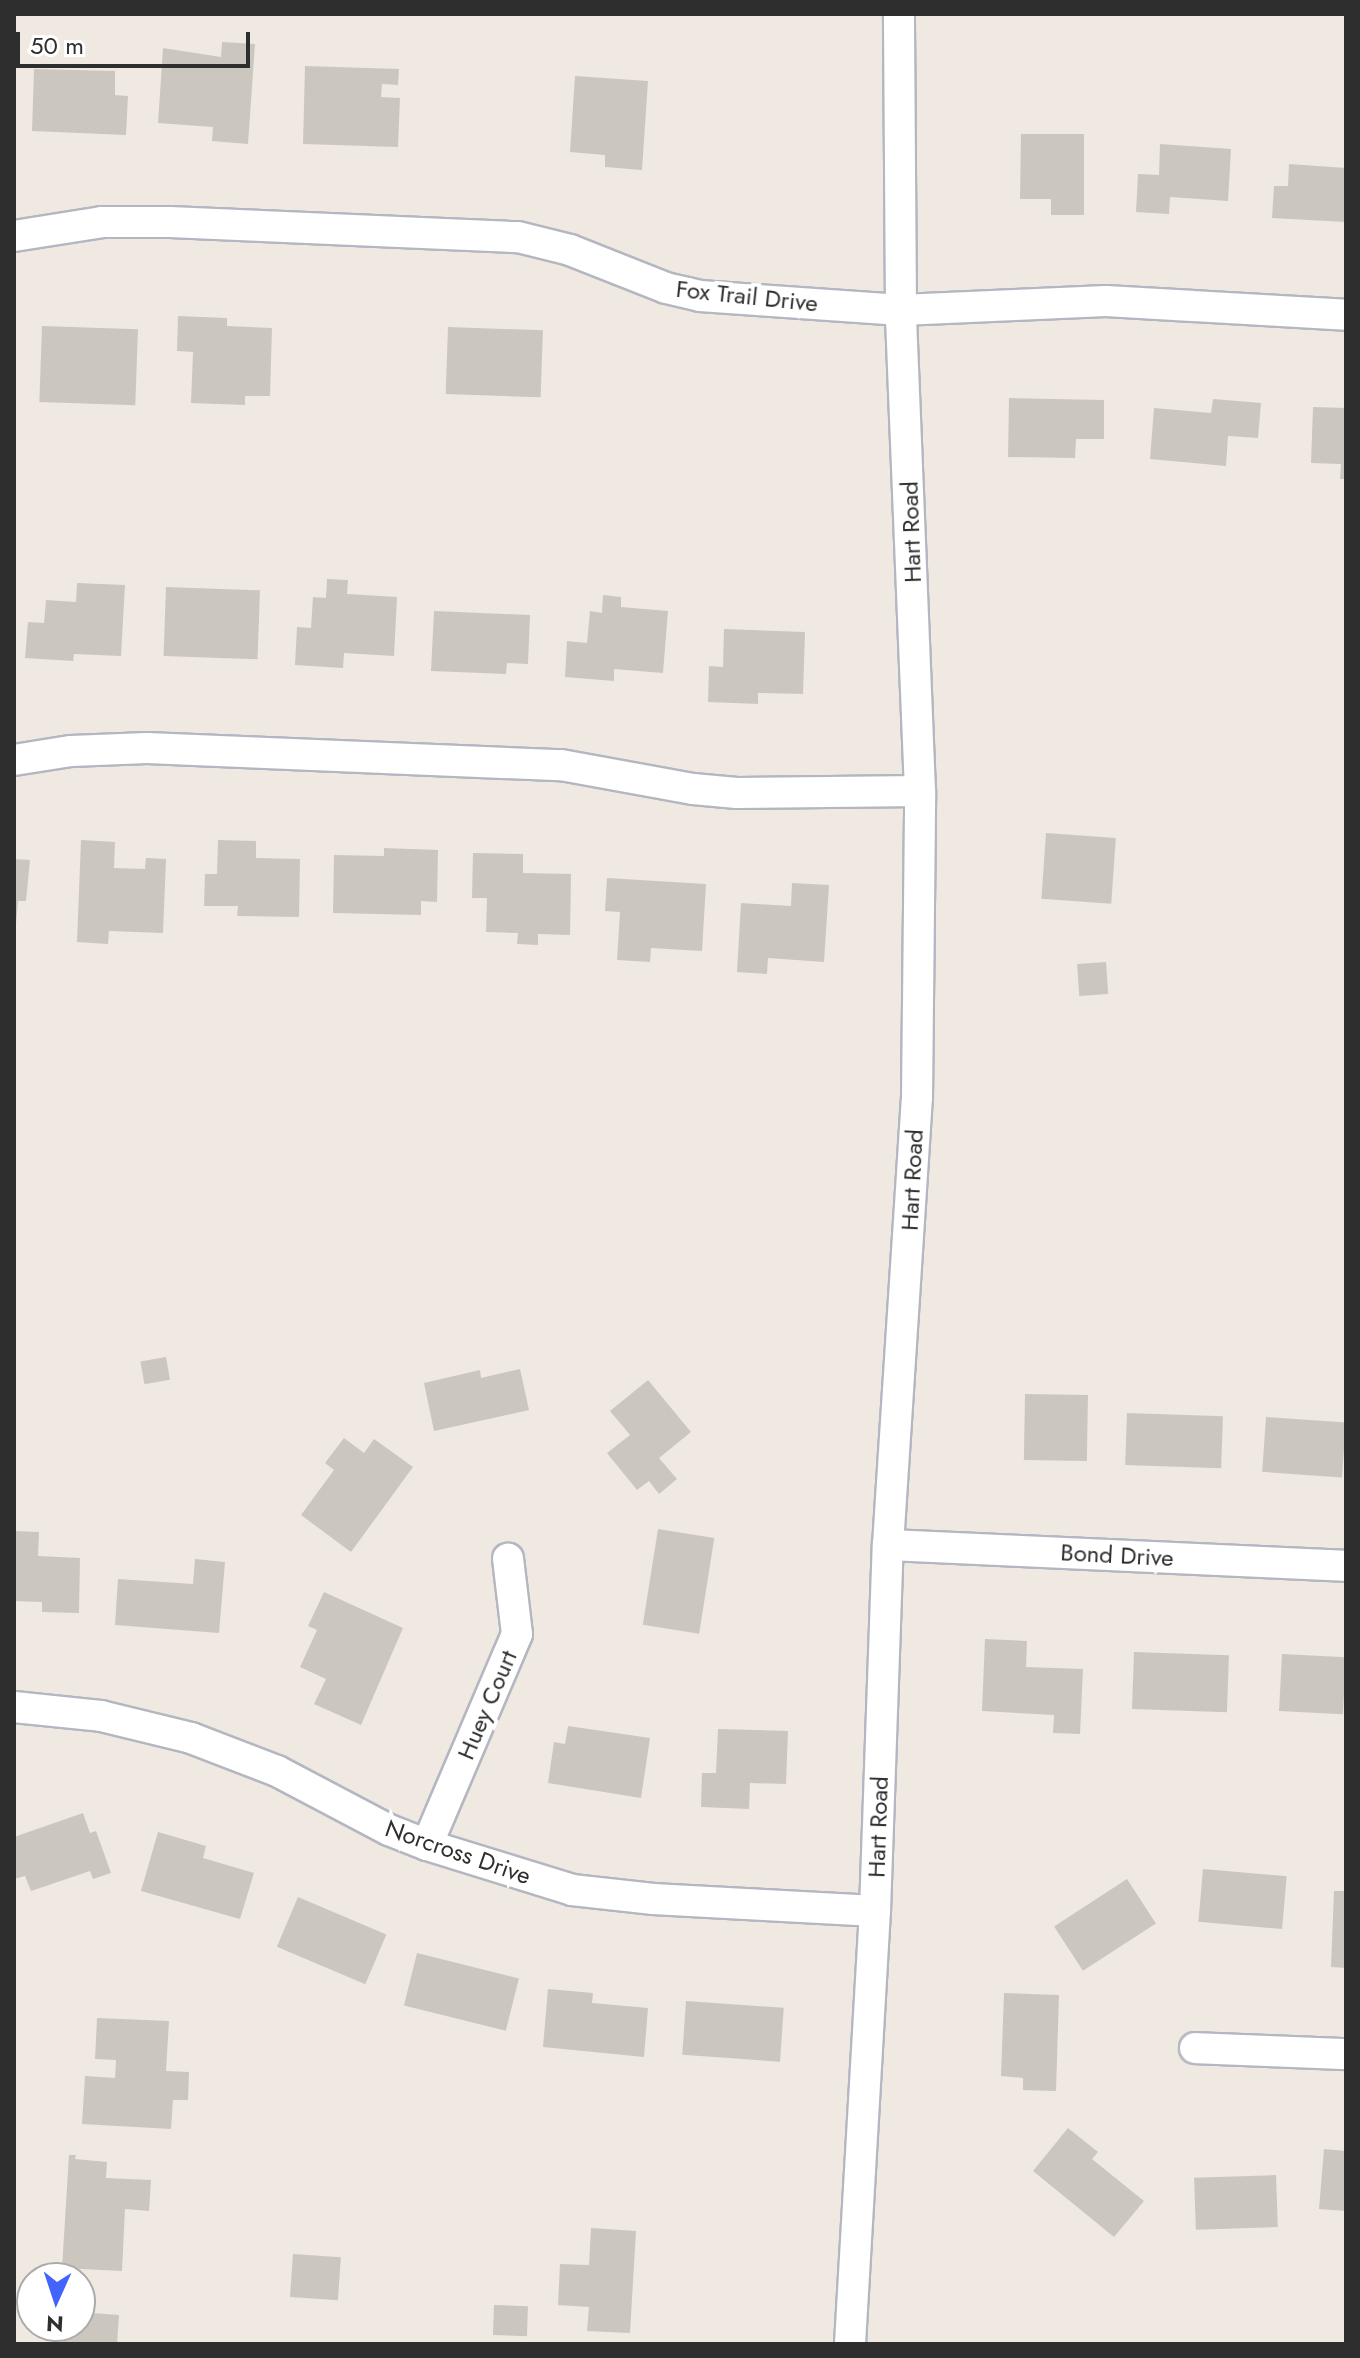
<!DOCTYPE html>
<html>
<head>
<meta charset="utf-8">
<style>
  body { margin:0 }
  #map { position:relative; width:1360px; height:2358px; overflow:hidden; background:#efe9e1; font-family:Jost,sans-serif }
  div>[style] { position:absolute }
  .building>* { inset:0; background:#cbc7bf; transform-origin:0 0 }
  .roads { filter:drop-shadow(2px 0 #b4b7c1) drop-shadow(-2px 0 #b4b7c1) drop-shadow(0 2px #b4b7c1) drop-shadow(0 -2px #b4b7c1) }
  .minor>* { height:30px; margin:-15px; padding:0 15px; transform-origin:15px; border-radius:15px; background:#fff }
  span { translate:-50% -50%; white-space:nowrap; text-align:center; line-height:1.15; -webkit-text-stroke:8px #fff; paint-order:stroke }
  .street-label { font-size:24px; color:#2e2e2e }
  .frame { position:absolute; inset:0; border:16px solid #2e2e2e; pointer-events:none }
  .north { position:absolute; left:16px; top:2262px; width:80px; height:80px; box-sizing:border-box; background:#fff; border:2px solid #ababab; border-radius:50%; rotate:183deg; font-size:22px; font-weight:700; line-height:32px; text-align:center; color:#2e2e2e }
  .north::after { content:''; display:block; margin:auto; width:28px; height:36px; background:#4264fb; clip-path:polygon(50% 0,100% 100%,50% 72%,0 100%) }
  .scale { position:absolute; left:16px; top:32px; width:234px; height:36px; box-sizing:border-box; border:4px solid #2e2e2e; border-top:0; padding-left:10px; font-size:24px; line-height:28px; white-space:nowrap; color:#2e2e2e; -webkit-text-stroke:6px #fff; paint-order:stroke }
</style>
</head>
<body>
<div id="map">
  <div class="building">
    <div style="clip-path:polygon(222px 42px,255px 44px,248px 144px,212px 141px,213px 127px,158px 123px,163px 48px,221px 57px)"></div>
    <div style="clip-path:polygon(305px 66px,399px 69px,398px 85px,382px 84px,381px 97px,400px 98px,398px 147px,303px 144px)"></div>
    <div style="clip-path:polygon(34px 69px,115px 71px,115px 95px,128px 96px,126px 135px,32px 131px)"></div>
    <div style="clip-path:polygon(575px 76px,648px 81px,642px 170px,605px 167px,605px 155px,570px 152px)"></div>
    <div style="clip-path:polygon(1021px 134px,1084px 134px,1084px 215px,1051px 215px,1051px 199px,1020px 199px)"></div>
    <div style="clip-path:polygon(1160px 144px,1231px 149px,1228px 201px,1170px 197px,1169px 214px,1136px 212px,1138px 174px,1159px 175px)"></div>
    <div style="clip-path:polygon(1289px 164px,1346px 168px,1346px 222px,1272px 218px,1274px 186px,1288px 186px)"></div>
    <div style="clip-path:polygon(178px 316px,227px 318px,227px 326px,272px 328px,270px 396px,245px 396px,245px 405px,191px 403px,193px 352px,177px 351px)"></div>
    <div style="left:42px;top:326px;width:96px;height:76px;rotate:2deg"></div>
    <div style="left:448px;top:327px;width:95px;height:67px;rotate:2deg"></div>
    <div style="clip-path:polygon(1009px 398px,1104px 400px,1104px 439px,1076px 439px,1075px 458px,1008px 457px)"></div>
    <div style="clip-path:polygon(1213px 399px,1261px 403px,1258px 438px,1228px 436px,1226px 466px,1150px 459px,1154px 408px,1211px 413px)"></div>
    <div style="clip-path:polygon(1313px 407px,1346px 408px,1346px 479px,1340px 479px,1341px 464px,1311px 463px)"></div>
    <div style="clip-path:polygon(327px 579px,348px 580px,347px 594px,397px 597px,394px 656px,344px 653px,343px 668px,295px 665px,297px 627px,311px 628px,313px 597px,326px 598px)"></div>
    <div style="clip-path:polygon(77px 583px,125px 585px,121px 656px,74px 654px,73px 661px,25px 658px,28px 622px,44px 623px,46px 600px,76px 602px)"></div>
    <div style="left:166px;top:587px;width:94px;height:69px;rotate:2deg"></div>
    <div style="clip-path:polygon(603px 595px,621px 597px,621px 607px,668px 611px,663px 673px,614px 669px,614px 681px,565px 677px,567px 641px,587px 643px,590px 611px,602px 613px)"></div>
    <div style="clip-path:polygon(434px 611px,530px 615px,528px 664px,507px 663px,506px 674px,431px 671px)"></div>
    <div style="clip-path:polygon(724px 629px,805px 632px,803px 694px,758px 693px,758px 704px,708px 702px,709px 666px,723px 667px)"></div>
    <div style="left:1046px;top:833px;width:70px;height:66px;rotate:4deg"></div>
    <div style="clip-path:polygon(81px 840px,115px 842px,114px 868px,145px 869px,146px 858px,166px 859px,163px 933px,109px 931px,108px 944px,77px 942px)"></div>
    <div style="clip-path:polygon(218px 840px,256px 841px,256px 858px,300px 859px,299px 917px,237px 916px,238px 906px,204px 906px,205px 874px,217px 874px)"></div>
    <div style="clip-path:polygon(384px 848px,438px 850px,437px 902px,421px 901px,421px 915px,333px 913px,334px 855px,384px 856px)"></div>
    <div style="clip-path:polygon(473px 853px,523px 854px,523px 873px,571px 874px,570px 935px,538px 934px,538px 945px,517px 944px,518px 933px,486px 932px,487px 898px,472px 898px)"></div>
    <div style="clip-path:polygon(14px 859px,30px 860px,26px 901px,18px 901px,16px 924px)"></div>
    <div style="clip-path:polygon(607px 878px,706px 884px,702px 951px,651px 948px,650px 962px,617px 960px,620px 912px,605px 911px)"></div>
    <div style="clip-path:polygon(792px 883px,829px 885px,824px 962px,768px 958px,767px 974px,737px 972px,741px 903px,791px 906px)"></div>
    <div style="left:1106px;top:962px;width:32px;height:29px;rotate:86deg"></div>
    <div style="left:166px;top:1357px;width:23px;height:26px;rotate:80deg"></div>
    <div style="clip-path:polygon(520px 1369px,529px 1410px,434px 1431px,424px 1383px,480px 1370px,481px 1378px)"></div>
    <div style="clip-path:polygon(648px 1380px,691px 1432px,659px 1458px,677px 1479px,659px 1494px,649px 1481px,637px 1490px,607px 1453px,630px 1435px,610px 1411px)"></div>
    <div style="left:1025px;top:1394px;width:63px;height:66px;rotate:1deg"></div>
    <div style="left:1127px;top:1413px;width:96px;height:52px;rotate:2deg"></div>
    <div style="left:1266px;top:1417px;width:80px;height:55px;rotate:4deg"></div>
    <div style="clip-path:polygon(344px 1438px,364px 1453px,374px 1439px,413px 1467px,351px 1552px,301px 1515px,334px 1470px,325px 1463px)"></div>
    <div style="left:658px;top:1529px;width:57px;height:97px;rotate:9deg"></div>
    <div style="clip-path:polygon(14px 1531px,39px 1532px,38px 1556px,80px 1558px,79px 1613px,42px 1612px,42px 1602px,14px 1601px)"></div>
    <div style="clip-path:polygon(195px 1559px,225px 1562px,219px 1633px,115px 1625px,118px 1579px,193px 1584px)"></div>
    <div style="clip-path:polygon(324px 1592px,403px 1628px,361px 1725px,314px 1704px,326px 1679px,300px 1667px,317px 1630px,308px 1626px)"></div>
    <div style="clip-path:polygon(985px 1639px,1027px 1641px,1026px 1667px,1083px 1669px,1080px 1734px,1053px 1733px,1054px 1715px,982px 1711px)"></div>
    <div style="left:1134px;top:1652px;width:95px;height:57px;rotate:2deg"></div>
    <div style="left:1282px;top:1654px;width:64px;height:57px;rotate:3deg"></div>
    <div style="clip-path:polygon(568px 1726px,650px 1738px,641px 1798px,548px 1783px,554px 1742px,565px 1744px)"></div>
    <div style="clip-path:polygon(718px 1729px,788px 1731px,786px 1784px,750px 1783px,749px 1809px,701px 1807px,702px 1773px,716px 1773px)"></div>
    <div style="clip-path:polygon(83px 1813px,90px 1833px,96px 1831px,111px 1873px,93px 1879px,90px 1871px,31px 1891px,25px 1876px,14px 1879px,14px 1837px)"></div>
    <div style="clip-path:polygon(158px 1832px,206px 1846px,203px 1858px,254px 1873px,240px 1919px,141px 1891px)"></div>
    <div style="left:1203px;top:1869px;width:84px;height:53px;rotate:5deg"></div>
    <div style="left:1127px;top:1879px;width:53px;height:87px;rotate:57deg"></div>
    <div style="clip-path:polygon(1334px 1891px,1346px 1891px,1346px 1968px,1331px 1967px)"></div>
    <div style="left:298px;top:1897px;width:96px;height:54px;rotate:23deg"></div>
    <div style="left:417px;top:1953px;width:105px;height:54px;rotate:14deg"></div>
    <div style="clip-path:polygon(548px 1989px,593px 1993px,592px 2003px,648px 2008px,644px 2057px,543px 2047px)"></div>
    <div style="clip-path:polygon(1004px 1993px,1059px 1995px,1056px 2091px,1023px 2090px,1023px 2078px,1001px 2076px)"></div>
    <div style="left:686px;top:2001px;width:98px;height:54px;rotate:4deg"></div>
    <div style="clip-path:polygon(97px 2018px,169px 2021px,166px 2071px,189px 2072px,188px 2100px,173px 2100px,171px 2129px,82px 2124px,85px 2076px,115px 2078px,116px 2060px,95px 2059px)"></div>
    <div style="clip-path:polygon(1068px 2128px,1098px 2152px,1092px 2159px,1144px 2201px,1114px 2237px,1033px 2171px)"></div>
    <div style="clip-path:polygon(1324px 2149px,1346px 2151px,1346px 2211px,1319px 2209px)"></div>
    <div style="clip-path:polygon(69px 2155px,76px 2155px,75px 2159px,107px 2162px,106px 2178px,151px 2180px,149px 2211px,125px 2209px,122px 2271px,62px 2268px)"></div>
    <div style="left:1276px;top:2175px;width:52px;height:82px;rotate:88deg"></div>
    <div style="clip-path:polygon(591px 2228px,636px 2231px,630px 2333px,587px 2331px,589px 2307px,558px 2305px,560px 2264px,589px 2265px)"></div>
    <div style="left:293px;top:2254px;width:48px;height:43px;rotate:4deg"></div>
    <div style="left:494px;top:2305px;width:34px;height:30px;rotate:2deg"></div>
    <div style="clip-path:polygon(80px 2312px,119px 2315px,117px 2344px,63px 2344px,64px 2326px,80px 2326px)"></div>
  </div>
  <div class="roads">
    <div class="minor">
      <div style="left:14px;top:236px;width:89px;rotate:-9deg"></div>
      <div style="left:102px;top:222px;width:68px"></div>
      <div style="left:170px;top:222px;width:348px;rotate:2.5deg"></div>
      <div style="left:518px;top:237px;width:54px;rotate:14deg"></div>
      <div style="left:570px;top:250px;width:103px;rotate:21.6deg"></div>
      <div style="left:666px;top:288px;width:35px;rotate:13deg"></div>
      <div style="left:700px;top:296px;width:201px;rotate:4deg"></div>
      <div style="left:901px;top:310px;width:205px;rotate:-2.5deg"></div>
      <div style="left:1106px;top:301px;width:240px;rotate:3.3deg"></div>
      <div style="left:14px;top:760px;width:58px;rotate:-9deg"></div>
      <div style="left:71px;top:751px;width:76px;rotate:-2.3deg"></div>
      <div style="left:147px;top:748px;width:414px;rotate:2.4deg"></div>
      <div style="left:561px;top:765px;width:134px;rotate:10.3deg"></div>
      <div style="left:693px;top:789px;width:44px;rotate:5.2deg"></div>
      <div style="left:737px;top:793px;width:183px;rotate:-0.6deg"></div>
      <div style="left:888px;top:1545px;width:458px;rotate:2.6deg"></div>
      <div style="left:14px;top:1707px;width:87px;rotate:5.9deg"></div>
      <div style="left:101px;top:1716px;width:93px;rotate:13.7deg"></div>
      <div style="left:191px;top:1738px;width:92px;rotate:21deg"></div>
      <div style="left:277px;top:1771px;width:127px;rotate:27.8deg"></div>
      <div style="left:389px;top:1830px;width:41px;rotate:21.5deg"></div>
      <div style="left:427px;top:1845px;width:152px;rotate:17.2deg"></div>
      <div style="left:572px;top:1890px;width:82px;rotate:6.3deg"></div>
      <div style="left:654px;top:1899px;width:221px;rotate:3.1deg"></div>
      <div style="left:427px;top:1845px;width:229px;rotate:-66.9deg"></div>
      <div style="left:517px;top:1634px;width:76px;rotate:-96.8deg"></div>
      <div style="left:1195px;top:2048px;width:151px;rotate:2.3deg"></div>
      <div style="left:850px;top:2344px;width:434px;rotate:-86.7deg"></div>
      <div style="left:875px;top:1911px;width:366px;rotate:-88deg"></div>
      <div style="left:888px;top:1545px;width:448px;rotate:-86.3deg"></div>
      <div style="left:917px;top:1098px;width:307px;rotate:-89.4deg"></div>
      <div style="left:920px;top:791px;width:481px;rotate:-92.3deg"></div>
      <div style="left:901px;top:310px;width:296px;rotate:-90.4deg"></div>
    </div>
  </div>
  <div class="street-label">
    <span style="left:747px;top:296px;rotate:6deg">Fox Trail Drive</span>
    <span style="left:911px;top:532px;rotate:-92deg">Hart Road</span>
    <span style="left:912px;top:1180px;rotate:-87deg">Hart Road</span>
    <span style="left:1117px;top:1555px;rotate:3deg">Bond Drive</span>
    <span style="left:487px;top:1705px;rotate:-67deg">Huey Court</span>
    <span style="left:878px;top:1827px;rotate:-88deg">Hart Road</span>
    <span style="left:458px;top:1852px;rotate:19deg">Norcross Drive</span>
  </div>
  <div class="frame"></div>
  <div class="north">N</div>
  <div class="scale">50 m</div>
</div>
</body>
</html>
